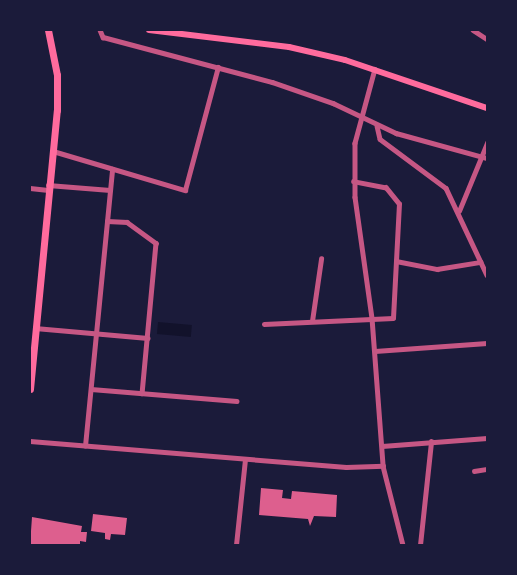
<!DOCTYPE html>
<html>
<head>
<meta charset="utf-8">
<style>
  body { margin:0 }
  #map { position:relative; width:517px; height:575px; overflow:hidden; background:#1b1b3a; font-family:Montserrat,sans-serif }
  div>[style] { position:absolute }
  .water>* { inset:0; background:#12122b; transform-origin:0 0 }
  .building>* { inset:0; background:#dd5f8e }
  .minor>* { height:4.5px; margin:-2.25px; padding:0 2.25px; transform-origin:2.25px; border-radius:2.25px; background:#c65784 }
  .secondary>* { height:6px; margin:-3px; padding:0 3px; transform-origin:3px; border-radius:3px; background:#ff6b9d }
  .primary>* { height:7px; margin:-3.5px; padding:0 3.5px; transform-origin:3.5px; border-radius:3.5px; background:#ff6b9d }
  span { translate:-50% -50%; white-space:nowrap; text-align:center; line-height:1.15; -webkit-text-stroke:4.5px #1b1b3a; paint-order:stroke }
  .frame { position:absolute; inset:0; border:31px solid #1b1b3a; pointer-events:none }
</style>
</head>
<body>
<div id="map">
  <div class="water">
    <div style="left:158px;top:322px;width:34px;height:12px;rotate:5deg"></div>
  </div>
  <div class="building">
    <div style="clip-path:polygon(261px 488px,283px 490px,282px 498px,291px 499px,292px 491px,337px 495px,336px 517px,314px 516px,310px 526px,308px 519px,259px 515px)"></div>
    <div style="clip-path:polygon(93px 514px,127px 518px,125px 535px,111px 534px,110px 540px,105px 539px,105px 533px,91px 531px)"></div>
    <div style="clip-path:polygon(32px 517px,82px 526px,81px 532px,87px 532px,86px 542px,80px 541px,80px 545px,30px 545px)"></div>
  </div>
  <div class="minor">
    <div style="left:100px;top:30px;width:8px;rotate:67deg"></div>
    <div style="left:103px;top:37px;width:175px;rotate:14.9deg"></div>
    <div style="left:272px;top:82px;width:65px;rotate:19deg"></div>
    <div style="left:333px;top:103px;width:70px;rotate:25.5deg"></div>
    <div style="left:396px;top:133px;width:94px;rotate:15.4deg"></div>
    <div style="left:473px;top:30px;width:17px;rotate:33deg"></div>
    <div style="left:375px;top:69px;width:77px;rotate:105.1deg"></div>
    <div style="left:355px;top:143px;width:54px;rotate:90deg"></div>
    <div style="left:355px;top:197px;width:122px;rotate:82deg"></div>
    <div style="left:372px;top:318px;width:148px;rotate:85.7deg"></div>
    <div style="left:383px;top:466px;width:81px;rotate:75.8deg"></div>
    <div style="left:377px;top:126px;width:13px;rotate:77deg"></div>
    <div style="left:380px;top:139px;width:82px;rotate:36.6deg"></div>
    <div style="left:446px;top:188px;width:96px;rotate:64.8deg"></div>
    <div style="left:53px;top:151px;width:138px;rotate:16.5deg"></div>
    <div style="left:185px;top:190px;width:127px;rotate:-75deg"></div>
    <div style="left:48px;top:185px;width:62px;rotate:4.6deg"></div>
    <div style="left:30px;top:188px;width:18px;rotate:6deg"></div>
    <div style="left:459px;top:211px;width:74px;rotate:-67.6deg"></div>
    <div style="left:107px;top:221px;width:20px;rotate:3deg"></div>
    <div style="left:127px;top:222px;width:36px;rotate:36deg"></div>
    <div style="left:156px;top:243px;width:151px;rotate:95.3deg"></div>
    <div style="left:396px;top:261px;width:42px;rotate:11deg"></div>
    <div style="left:437px;top:269px;width:44px;rotate:-9.2deg"></div>
    <div style="left:312px;top:321px;width:63px;rotate:-81.7deg"></div>
    <div style="left:264px;top:324px;width:129px;rotate:-2.7deg"></div>
    <div style="left:393px;top:318px;width:114px;rotate:-87deg"></div>
    <div style="left:399px;top:204px;width:21px;rotate:-129deg"></div>
    <div style="left:386px;top:188px;width:33px;rotate:-169deg"></div>
    <div style="left:35px;top:328px;width:113px;rotate:5.1deg"></div>
    <div style="left:375px;top:351px;width:112px;rotate:-4.1deg"></div>
    <div style="left:91px;top:389px;width:146px;rotate:4.7deg"></div>
    <div style="left:30px;top:441px;width:317px;rotate:4.7deg"></div>
    <div style="left:346px;top:467px;width:37px;rotate:-2deg"></div>
    <div style="left:85px;top:446px;width:278px;rotate:-84.4deg"></div>
    <div style="left:382px;top:446px;width:105px;rotate:-4.4deg"></div>
    <div style="left:474px;top:471px;width:13px;rotate:-9deg"></div>
    <div style="left:236px;top:545px;width:86px;rotate:-84deg"></div>
    <div style="left:420px;top:545px;width:104px;rotate:-83.9deg"></div>
  </div>
  <div class="secondary">
    <div style="left:149px;top:30px;width:141px;rotate:6.9deg"></div>
    <div style="left:289px;top:47px;width:57px;rotate:13.1deg"></div>
    <div style="left:345px;top:60px;width:150px;rotate:18.7deg"></div>
  </div>
  <div class="primary">
    <div style="left:30px;top:389px;width:280px;rotate:-84.5deg"></div>
    <div style="left:57px;top:110px;width:35px;rotate:-90deg"></div>
    <div style="left:57px;top:75px;width:46px;rotate:-101.3deg"></div>
  </div>
  <div class="frame"></div>
</div>
</body>
</html>
